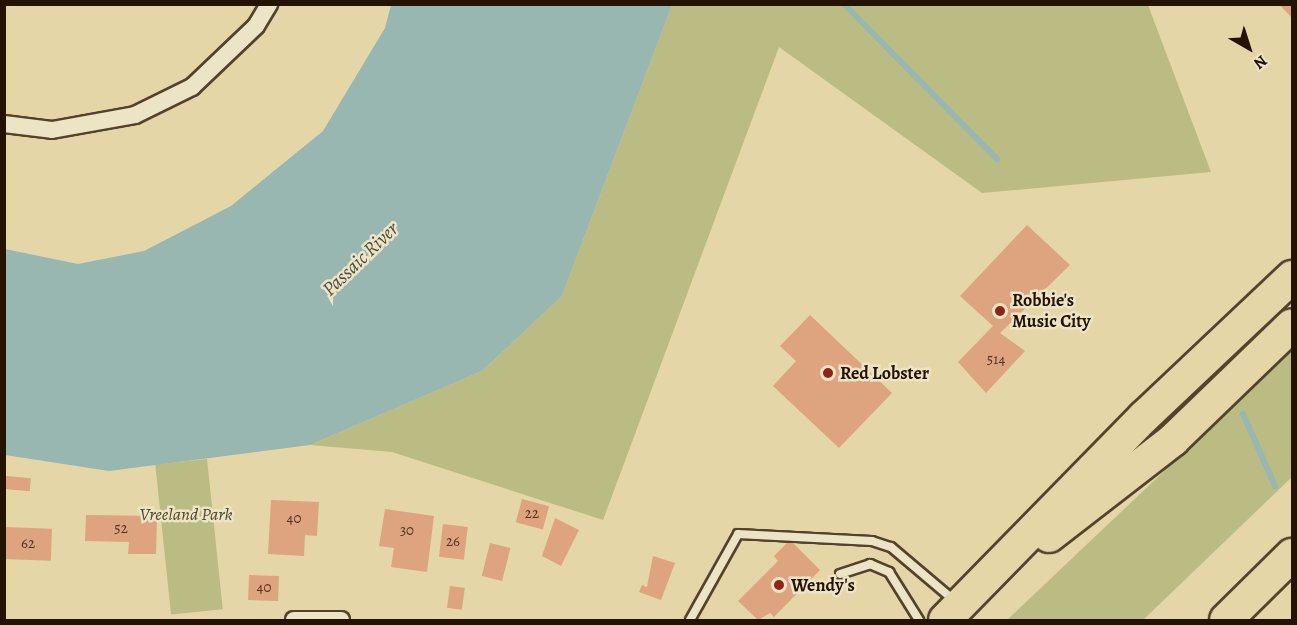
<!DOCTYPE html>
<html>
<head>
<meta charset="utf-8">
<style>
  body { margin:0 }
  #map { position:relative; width:1297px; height:625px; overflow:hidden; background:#e4d6a7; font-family:Alegreya,serif }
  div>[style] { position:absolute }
  .green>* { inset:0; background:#babc83; transform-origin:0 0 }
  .water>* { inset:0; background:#98b7b1 }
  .stream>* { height:6px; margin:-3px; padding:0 3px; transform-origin:3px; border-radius:3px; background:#98b7b1 }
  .building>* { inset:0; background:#dea37f; transform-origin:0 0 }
  .roads { filter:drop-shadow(2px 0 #54432c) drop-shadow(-2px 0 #54432c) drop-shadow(0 2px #54432c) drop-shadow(0 -2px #54432c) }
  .lane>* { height:8px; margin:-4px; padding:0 4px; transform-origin:4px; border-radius:4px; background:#ede4c6 }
  .street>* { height:16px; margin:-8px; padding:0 8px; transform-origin:8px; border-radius:8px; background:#ede4c6 }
  .highway>* { height:32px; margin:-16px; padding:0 16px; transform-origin:16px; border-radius:16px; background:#e4d6a7 }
  .dots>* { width:16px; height:16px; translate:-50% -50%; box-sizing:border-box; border:3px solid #ede4c6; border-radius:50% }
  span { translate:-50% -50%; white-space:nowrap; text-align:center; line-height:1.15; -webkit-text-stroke:5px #ede4c6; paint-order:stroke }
  .number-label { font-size:15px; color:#523622 }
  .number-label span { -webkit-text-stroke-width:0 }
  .poi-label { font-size:18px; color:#241203; font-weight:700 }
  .left { translate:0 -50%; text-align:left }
  .park-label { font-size:18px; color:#514529; font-style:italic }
  .water-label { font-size:20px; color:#4d4c40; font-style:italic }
  .frame { position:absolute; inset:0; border:6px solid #241203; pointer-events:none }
  .north { position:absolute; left:1219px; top:18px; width:60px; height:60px; -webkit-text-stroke:4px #ede4c6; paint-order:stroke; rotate:141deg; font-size:16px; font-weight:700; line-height:24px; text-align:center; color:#241203 }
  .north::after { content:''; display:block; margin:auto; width:21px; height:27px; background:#241203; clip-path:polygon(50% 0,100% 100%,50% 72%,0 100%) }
</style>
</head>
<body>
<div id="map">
  <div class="green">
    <div style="clip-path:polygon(672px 5px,1148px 5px,1211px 172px,982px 193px,779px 47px,603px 520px,392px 452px,310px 445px,482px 371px,562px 296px)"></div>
    <div style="clip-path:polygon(1292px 350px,1292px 477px,1143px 620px,1007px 620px)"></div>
    <div style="left:207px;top:459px;width:151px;height:52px;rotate:84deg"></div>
  </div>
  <div class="water">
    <div style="clip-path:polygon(391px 5px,672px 5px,562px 296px,482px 371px,310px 445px,109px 471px,5px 455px,5px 249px,78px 264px,144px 251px,231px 206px,323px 131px,385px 28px)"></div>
  </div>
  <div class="stream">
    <div style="left:844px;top:4px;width:218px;rotate:45.4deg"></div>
    <div style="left:1243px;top:414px;width:79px;rotate:66deg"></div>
  </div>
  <div class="building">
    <div style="clip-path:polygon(1279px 4px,1292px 4px,1292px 18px)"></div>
    <div style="clip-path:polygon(1027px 225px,1070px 265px,1000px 333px,1025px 351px,986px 393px,958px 362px,993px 326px,960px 296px)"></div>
    <div style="clip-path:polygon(810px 315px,892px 393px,839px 448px,773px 386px,796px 361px,780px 346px)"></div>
    <div style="left:6px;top:476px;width:25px;height:13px;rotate:5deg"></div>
    <div style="left:522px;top:499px;width:28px;height:24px;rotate:15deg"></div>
    <div style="clip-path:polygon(271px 500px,319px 502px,317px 536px,305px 535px,304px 556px,268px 554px)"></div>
    <div style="clip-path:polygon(385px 509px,434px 516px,427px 572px,391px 567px,394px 548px,379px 546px)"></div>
    <div style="clip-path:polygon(86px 515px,157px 516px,156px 554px,128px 554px,129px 542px,85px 541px)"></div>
    <div style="clip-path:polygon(555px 518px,579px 530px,561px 566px,542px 556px)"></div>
    <div style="left:443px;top:524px;width:25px;height:33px;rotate:7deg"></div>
    <div style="left:4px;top:527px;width:48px;height:32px;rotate:2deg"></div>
    <div style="clip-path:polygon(790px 540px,820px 570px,774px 617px,770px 613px,758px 620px,738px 601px,778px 561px,774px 556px)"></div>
    <div style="left:490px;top:543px;width:21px;height:34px;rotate:14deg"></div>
    <div style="clip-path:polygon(653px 556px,675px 563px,661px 600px,639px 592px,642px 585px,647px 587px)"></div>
    <div style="left:249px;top:575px;width:30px;height:25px;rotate:2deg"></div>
    <div style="left:450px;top:586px;width:15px;height:22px;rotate:8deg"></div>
  </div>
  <div class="roads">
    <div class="lane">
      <div style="left:840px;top:574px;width:32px;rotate:-18deg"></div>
      <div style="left:870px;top:564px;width:21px;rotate:23deg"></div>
      <div style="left:889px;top:572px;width:57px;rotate:58deg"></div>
      <div style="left:690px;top:620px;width:98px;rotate:-60.8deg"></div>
      <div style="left:738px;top:534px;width:134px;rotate:3deg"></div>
      <div style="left:872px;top:541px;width:20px;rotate:18deg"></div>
      <div style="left:891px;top:547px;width:84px;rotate:40.2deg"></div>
    </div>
    <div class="street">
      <div style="left:4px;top:124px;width:48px;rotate:7.1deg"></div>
      <div style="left:52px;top:130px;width:84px;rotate:-10.2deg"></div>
      <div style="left:135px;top:115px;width:64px;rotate:-26.2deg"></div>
      <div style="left:192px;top:87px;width:88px;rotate:-43.6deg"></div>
      <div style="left:256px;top:26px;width:26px;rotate:-59deg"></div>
      <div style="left:294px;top:620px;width:47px"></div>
    </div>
    <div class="highway">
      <div style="left:1049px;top:536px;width:157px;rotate:-37.7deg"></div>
      <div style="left:1173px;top:440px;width:165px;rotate:-44deg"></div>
      <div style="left:945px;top:620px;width:284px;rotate:-45.6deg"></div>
      <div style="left:1144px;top:417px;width:204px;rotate:-43.4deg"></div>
      <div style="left:1226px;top:620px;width:93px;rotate:-44.6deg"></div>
    </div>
  </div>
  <div class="dots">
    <div style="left:1000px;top:311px;background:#8f2418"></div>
    <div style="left:828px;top:373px;background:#8f2418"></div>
    <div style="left:779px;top:585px;background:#8f2418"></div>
  </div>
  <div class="number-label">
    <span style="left:996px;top:360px">514</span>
    <span style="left:532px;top:514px">22</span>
    <span style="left:294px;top:519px">40</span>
    <span style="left:121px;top:529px">52</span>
    <span style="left:407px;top:531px">30</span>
    <span style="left:453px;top:542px">26</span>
    <span style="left:28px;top:544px">62</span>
    <span style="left:264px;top:588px">40</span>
  </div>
  <div class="poi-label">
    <span class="left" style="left:1012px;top:311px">Robbie's<br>Music City</span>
    <span class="left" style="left:840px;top:373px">Red Lobster</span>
    <span class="left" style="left:791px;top:585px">Wendy's</span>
  </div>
  <div class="park-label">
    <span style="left:186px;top:514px">Vreeland Park</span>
  </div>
  <div class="water-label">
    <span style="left:360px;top:259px;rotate:-44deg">Passaic River</span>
  </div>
  <div class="frame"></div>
  <div class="north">N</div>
</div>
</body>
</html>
